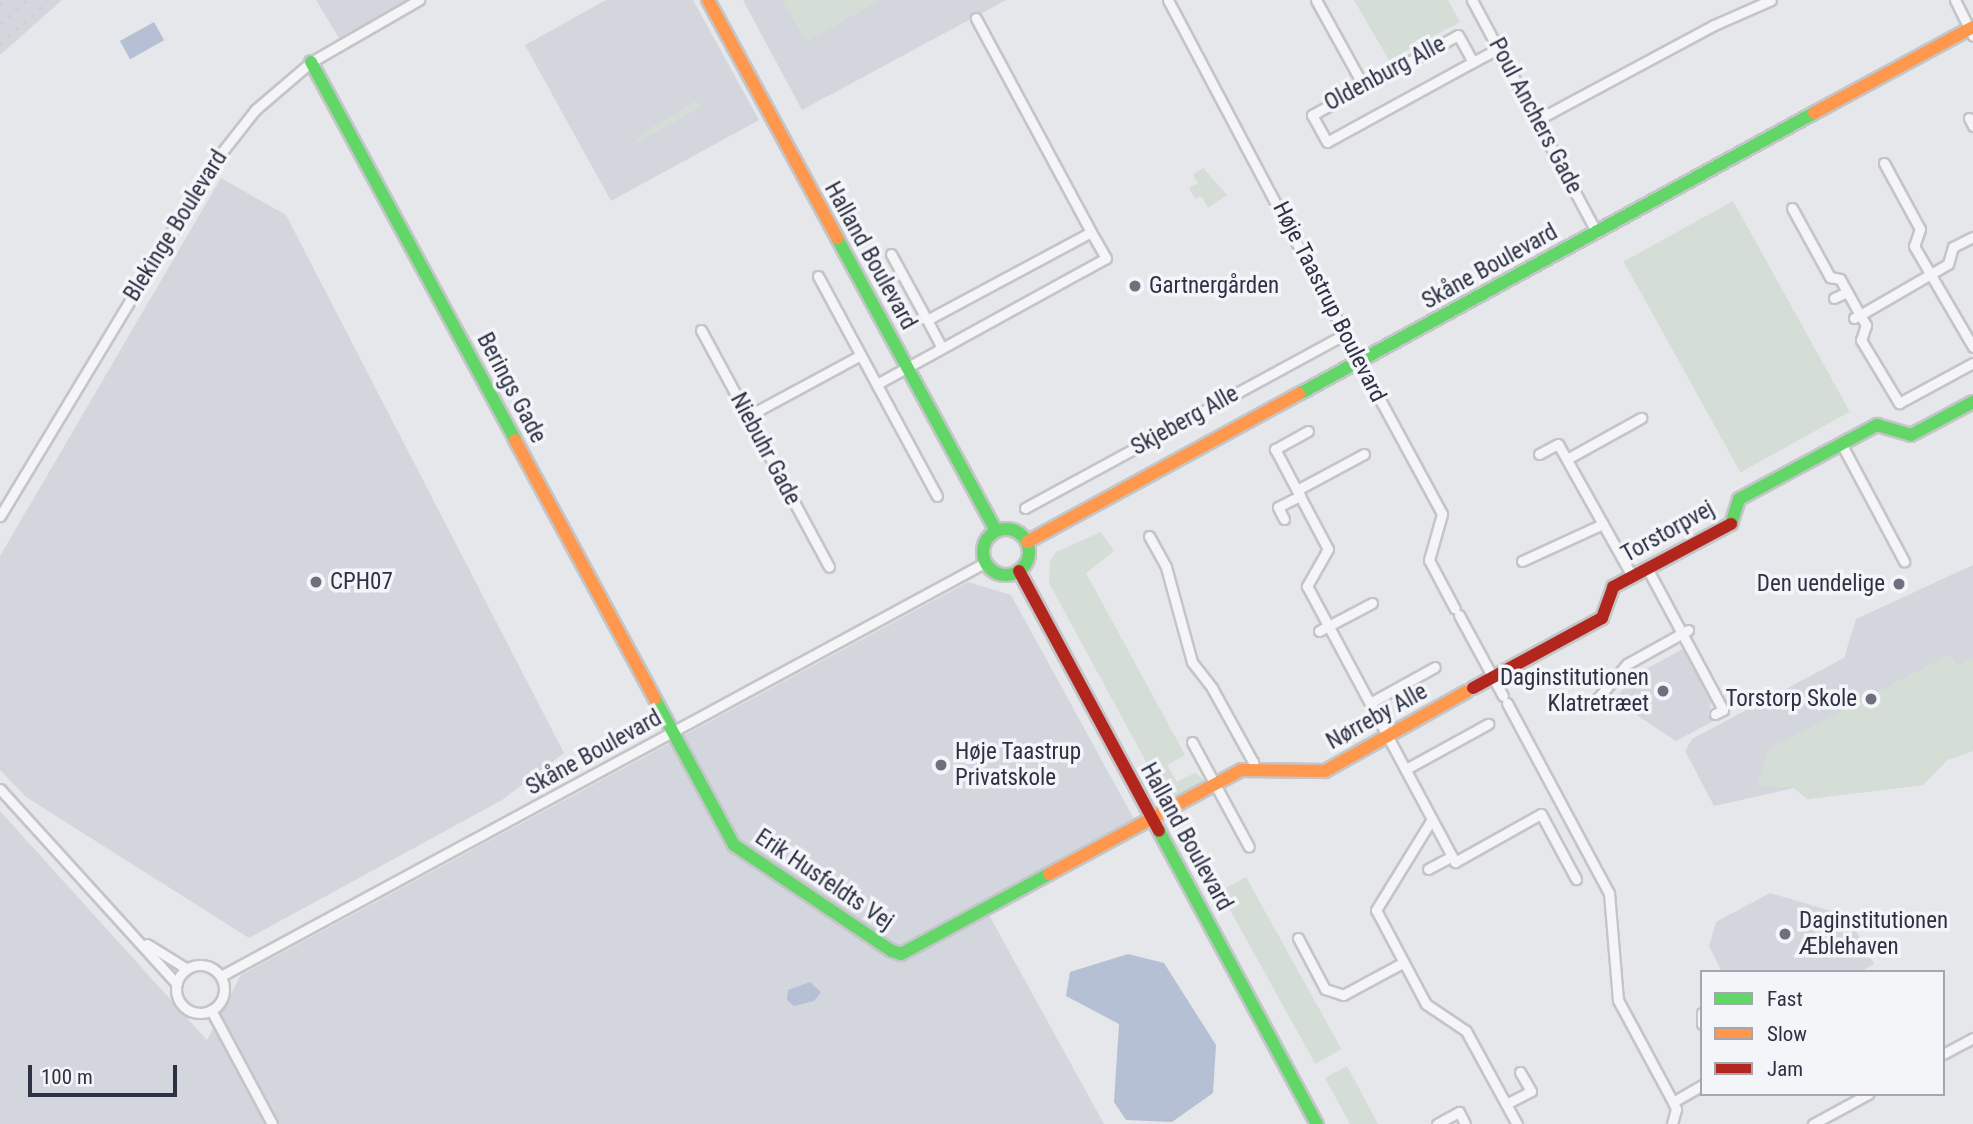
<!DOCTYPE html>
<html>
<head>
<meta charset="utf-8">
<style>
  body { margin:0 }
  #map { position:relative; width:1973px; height:1124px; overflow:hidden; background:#e5e7ea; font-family:"Roboto Condensed",sans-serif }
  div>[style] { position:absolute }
  .built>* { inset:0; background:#d4d6dd }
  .green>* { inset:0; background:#d4ddd6; transform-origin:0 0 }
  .water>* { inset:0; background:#b5c0d4; transform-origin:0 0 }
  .roads { filter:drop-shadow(2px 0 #c3c5c8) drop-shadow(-2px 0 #c3c5c8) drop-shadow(0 2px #c3c5c8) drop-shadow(0 -2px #c3c5c8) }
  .street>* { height:9px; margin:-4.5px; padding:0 4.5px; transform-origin:4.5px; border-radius:4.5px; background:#f5f5f7 }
  .street>.ring { margin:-4.5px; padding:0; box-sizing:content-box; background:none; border:9px solid #f5f5f7; border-radius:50% }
  .fast>* { height:12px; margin:-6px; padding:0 6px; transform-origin:6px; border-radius:6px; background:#63d668 }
  .fast>.ring { margin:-6px; padding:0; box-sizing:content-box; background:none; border:12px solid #63d668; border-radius:50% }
  .slow>* { height:12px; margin:-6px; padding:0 6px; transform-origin:6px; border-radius:6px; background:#ff974d }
  .jam>* { height:12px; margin:-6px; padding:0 6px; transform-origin:6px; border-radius:6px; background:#b3261e }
  .rail>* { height:2.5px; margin-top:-1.25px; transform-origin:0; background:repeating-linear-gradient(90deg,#cecfd2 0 3.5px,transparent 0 10.5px) }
  .bridges { filter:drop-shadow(2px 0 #c3c5c8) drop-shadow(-2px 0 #c3c5c8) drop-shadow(0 2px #c3c5c8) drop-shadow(0 -2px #c3c5c8) }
  .street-bridge>* { height:9px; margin:-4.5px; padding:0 4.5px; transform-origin:4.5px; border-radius:4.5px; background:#f5f5f7 }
  .dots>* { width:19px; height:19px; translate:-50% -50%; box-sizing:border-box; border:4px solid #f4f5f9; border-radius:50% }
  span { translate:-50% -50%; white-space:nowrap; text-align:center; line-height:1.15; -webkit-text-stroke:7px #f4f5f9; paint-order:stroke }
  .street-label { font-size:23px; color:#2c3144 }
  .poi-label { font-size:23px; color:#2c3144 }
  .left { translate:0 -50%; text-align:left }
  .right { translate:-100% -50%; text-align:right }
  .legend { position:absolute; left:1700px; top:970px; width:245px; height:126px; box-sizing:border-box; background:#f4f5f9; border:2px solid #a4a7b1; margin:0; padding:9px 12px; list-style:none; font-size:21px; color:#2c3144 }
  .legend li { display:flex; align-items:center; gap:14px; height:35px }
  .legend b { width:35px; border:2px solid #a4a7b1 }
  .scale { position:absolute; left:28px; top:1065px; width:149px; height:32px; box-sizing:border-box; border:4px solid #2c3144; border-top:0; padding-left:9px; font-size:21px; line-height:24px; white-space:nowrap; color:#2c3144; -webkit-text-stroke:5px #f4f5f9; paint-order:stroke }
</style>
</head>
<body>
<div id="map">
  <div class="built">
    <div style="clip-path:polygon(0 0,62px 0,0 55px)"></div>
    <div style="clip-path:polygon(316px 0,409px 0,339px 38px)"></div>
    <div style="clip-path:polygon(606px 0,693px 0,759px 120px,611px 201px,525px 45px)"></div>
    <div style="clip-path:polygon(743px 0,1006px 0,802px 110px)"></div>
    <div style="clip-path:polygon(221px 178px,286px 215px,564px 753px,502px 800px,249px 938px,26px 797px,0 770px,0 556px)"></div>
    <div style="clip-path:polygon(1973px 565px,1973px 751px,1947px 760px,1923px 785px,1807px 799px,1794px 788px,1714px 806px,1685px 751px,1692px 739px,1844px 658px,1856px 619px)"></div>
    <div style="clip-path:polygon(968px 582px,1011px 595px,1134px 819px,983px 904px,1104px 1124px,0 1124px,0 811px,207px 1040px,241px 975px)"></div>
    <div style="clip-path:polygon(1683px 649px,1712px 701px,1708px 714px,1712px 719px,1721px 717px,1676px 741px,1614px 700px,1635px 675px)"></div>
    <div style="clip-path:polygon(1770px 893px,1848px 916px,1874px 964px,1860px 972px,1722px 972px,1709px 946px,1716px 922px)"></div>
  </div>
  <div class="green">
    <div style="clip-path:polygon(782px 0,880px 0,806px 42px)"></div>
    <div style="clip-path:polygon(1354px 0,1448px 0,1460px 22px,1389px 60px)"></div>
    <div style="clip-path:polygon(696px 101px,703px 106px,633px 145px,644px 132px)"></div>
    <div style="clip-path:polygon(1203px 168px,1227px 195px,1208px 208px,1202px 196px,1195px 199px,1189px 188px,1198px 183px,1193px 174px)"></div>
    <div style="left:1733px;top:201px;width:241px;height:125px;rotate:61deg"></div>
    <div style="clip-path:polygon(1101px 532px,1114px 551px,1086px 573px,1185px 755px,1167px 765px,1177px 782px,1195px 773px,1204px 780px,1169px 804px,1049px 583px,1050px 561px,1056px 552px)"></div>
    <div style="clip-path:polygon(1950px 654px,1957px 666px,1973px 658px,1973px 751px,1947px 760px,1923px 785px,1807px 799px,1794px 788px,1757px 786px,1769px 749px)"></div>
    <div style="left:1246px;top:877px;width:197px;height:30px;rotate:61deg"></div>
    <div style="clip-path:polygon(1347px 1066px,1378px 1124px,1350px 1124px,1325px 1078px)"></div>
  </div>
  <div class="water">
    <div style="left:154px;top:22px;width:21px;height:39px;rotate:61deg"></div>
    <div style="clip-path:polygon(1128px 954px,1164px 963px,1216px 1045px,1213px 1093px,1172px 1122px,1126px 1120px,1114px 1102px,1119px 1024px,1066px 996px,1070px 972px)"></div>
    <div style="clip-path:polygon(810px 982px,821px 992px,814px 1001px,794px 1006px,787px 1000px,788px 990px)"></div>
  </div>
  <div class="roads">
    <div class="street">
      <div style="left:1168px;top:0;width:387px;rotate:62.1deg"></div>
      <div style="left:1316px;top:0;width:97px;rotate:61.1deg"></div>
      <div style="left:1472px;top:0;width:264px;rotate:61.8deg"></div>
      <div style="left:1955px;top:0;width:40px;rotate:63.4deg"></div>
      <div style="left:1473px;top:62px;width:166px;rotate:151.3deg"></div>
      <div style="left:1327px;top:142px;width:31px;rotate:-119deg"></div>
      <div style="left:1312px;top:115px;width:166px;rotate:-28.7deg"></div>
      <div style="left:1458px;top:35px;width:31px;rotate:61deg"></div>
      <div style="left:1473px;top:62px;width:30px;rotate:-28deg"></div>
      <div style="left:1969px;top:118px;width:9px;rotate:63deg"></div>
      <div style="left:1537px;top:120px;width:201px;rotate:-28.2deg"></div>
      <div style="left:1714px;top:25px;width:62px;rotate:-23.7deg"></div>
      <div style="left:1884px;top:163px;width:75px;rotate:61.4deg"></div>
      <div style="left:1920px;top:229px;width:18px;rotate:109deg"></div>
      <div style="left:1914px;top:246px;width:117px;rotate:59.7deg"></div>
      <div style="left:1792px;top:208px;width:79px;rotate:61.2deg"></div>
      <div style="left:1830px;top:277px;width:10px;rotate:11deg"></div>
      <div style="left:1840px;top:279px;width:41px;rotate:60.9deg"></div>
      <div style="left:1860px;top:315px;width:102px;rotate:-30.1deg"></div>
      <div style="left:1948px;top:264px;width:18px;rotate:-74deg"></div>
      <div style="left:1953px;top:247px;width:22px;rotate:-27deg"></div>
      <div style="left:891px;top:254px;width:75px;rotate:61.4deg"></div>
      <div style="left:818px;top:276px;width:250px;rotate:61.6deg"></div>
      <div style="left:1834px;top:298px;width:14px;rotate:-25deg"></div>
      <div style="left:1854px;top:318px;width:7px;rotate:-27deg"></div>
      <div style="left:1860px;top:315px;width:12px;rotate:59deg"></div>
      <div style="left:1866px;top:325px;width:16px;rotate:108deg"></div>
      <div style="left:1861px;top:340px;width:74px;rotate:58.9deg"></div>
      <div style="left:1899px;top:403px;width:84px;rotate:-28.4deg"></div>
      <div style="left:701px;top:330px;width:269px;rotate:61.6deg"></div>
      <div style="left:942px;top:348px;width:32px;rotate:-118deg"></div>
      <div style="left:927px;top:320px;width:186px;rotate:-28.2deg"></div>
      <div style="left:1091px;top:232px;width:243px;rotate:-118.3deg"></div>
      <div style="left:1371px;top:383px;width:149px;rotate:61.5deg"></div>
      <div style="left:1442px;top:514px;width:48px;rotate:105.8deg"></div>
      <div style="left:1429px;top:560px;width:55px;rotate:62deg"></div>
      <div style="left:877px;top:384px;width:261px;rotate:-28.8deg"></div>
      <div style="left:1106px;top:258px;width:30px;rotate:-120deg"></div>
      <div style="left:748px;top:416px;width:128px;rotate:-28.4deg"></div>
      <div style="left:1308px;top:431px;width:38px;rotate:151deg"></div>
      <div style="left:1275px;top:449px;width:113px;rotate:62.1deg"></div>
      <div style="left:1328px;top:549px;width:43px;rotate:119.6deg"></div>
      <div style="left:1307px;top:586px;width:264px;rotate:61.8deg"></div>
      <div style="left:1432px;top:819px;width:107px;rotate:121.6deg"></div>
      <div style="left:1376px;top:910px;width:106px;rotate:62deg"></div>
      <div style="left:1426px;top:1004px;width:48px;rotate:34deg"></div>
      <div style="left:1466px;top:1031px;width:106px;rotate:61.3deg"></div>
      <div style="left:1842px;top:445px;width:132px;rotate:61.9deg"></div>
      <div style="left:1539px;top:454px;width:21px;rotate:-28deg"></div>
      <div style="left:1558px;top:444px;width:151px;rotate:60.7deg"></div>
      <div style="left:1567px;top:459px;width:85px;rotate:-29deg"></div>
      <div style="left:1297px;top:490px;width:76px;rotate:-28.2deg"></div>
      <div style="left:1025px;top:508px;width:364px;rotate:-28.5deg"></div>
      <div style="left:0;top:516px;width:409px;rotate:-58.9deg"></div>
      <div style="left:211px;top:166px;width:71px;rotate:-51.8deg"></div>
      <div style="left:255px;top:110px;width:74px;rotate:-40.6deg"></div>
      <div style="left:311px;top:62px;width:125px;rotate:-29.9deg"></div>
      <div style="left:1284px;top:519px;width:13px;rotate:-117deg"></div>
      <div style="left:1278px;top:507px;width:25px;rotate:-27deg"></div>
      <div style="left:1149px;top:536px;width:35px;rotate:61deg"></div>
      <div style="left:1166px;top:567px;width:98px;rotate:74.7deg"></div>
      <div style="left:1192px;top:662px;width:33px;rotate:52deg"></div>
      <div style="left:1212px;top:688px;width:85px;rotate:61deg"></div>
      <div style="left:1253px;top:762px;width:8px;rotate:90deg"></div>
      <div style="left:1522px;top:561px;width:89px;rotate:-24.6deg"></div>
      <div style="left:1647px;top:568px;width:161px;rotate:61.8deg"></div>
      <div style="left:1723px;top:710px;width:9px;rotate:153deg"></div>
      <div style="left:1459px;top:615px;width:92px;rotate:61.5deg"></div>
      <div style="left:1319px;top:631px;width:60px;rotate:-27.8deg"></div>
      <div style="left:1598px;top:698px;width:45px;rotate:-49.5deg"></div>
      <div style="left:1627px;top:664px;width:70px;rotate:-29.1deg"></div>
      <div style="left:1370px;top:703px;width:74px;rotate:-29deg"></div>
      <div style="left:1507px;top:703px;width:216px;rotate:61.8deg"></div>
      <div style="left:1609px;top:893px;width:107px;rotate:85.2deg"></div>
      <div style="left:1618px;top:1000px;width:116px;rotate:61.7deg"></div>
      <div style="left:1673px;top:1102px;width:8px;rotate:67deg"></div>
      <div style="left:1676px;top:1109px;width:16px;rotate:105deg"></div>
      <div style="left:1192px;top:742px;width:119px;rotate:61.5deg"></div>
      <div style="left:1406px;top:769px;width:94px;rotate:-28.8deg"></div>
      <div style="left:0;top:789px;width:263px;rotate:47.8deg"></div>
      <div style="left:1432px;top:819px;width:49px;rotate:61.9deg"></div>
      <div style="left:1455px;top:862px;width:98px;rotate:-29.2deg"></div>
      <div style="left:1541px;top:814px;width:74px;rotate:61.7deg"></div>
      <div style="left:1428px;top:869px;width:27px;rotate:-28deg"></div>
      <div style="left:1298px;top:938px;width:58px;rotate:62.1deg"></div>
      <div style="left:1325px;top:989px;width:19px;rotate:18deg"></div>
      <div style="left:1343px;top:995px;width:69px;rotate:-28.4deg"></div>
      <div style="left:147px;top:944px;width:47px;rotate:32deg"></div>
      <div class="ring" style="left:176px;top:965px;width:39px;height:39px"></div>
      <div style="left:221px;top:976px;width:870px;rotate:-28.42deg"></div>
      <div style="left:211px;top:1010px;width:129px;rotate:61.8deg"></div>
      <div style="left:1702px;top:1013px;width:11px;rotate:90deg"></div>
      <div style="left:1943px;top:1054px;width:34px;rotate:-28deg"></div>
      <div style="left:1673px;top:1102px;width:34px;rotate:-30deg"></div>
      <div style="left:1506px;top:1104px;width:28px;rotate:-27deg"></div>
      <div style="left:1531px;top:1091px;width:22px;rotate:-120deg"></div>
      <div style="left:1437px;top:1124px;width:25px;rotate:-29deg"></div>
      <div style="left:1459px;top:1112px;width:13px;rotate:63deg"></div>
      <div style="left:1813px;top:1124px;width:63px;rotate:-28.6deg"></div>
    </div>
    <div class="fast">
      <div style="left:311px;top:62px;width:430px;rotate:61.6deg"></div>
      <div style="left:837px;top:238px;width:333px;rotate:61.5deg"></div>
      <div style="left:1299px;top:394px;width:587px;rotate:-28.62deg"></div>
      <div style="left:1731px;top:524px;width:26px;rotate:-72deg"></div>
      <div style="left:1739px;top:499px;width:157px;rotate:-28.2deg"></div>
      <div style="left:1877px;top:425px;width:35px;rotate:16deg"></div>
      <div style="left:1911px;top:435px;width:70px;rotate:-28deg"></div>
      <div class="ring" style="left:983px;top:529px;width:34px;height:34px"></div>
      <div style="left:655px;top:699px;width:166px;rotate:61.6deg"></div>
      <div style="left:734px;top:845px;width:190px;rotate:33.9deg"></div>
      <div style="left:892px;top:951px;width:9px;rotate:18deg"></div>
      <div style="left:901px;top:954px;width:168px;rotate:-28.4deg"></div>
      <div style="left:1159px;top:831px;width:333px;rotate:61.7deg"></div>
    </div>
    <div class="slow">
      <div style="left:708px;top:0;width:271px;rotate:61.5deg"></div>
      <div style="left:1814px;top:113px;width:181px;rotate:-28.4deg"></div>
      <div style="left:515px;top:440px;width:294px;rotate:61.6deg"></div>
      <div style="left:1027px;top:542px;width:310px;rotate:-28.6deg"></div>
      <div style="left:1049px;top:874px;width:218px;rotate:-28.4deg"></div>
      <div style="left:1241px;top:770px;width:84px;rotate:0.7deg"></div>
      <div style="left:1325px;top:771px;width:162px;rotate:-29.3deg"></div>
    </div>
    <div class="jam">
      <div style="left:1019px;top:571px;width:295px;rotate:61.7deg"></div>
      <div style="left:1473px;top:688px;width:147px;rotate:-28.5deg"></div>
      <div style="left:1602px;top:618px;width:33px;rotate:-70deg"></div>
      <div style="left:1613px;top:587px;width:134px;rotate:-28.1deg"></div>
    </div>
  </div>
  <div class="rail">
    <div style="left:0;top:4px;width:6px;rotate:-45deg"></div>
    <div style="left:0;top:24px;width:37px;rotate:-41deg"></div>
    <div style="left:0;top:44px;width:63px;rotate:-41.8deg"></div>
  </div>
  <div class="bridges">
    <div class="street-bridge">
      <div style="left:1349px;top:342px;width:47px;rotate:61.8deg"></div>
    </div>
  </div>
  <div class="dots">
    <div style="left:1135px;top:286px;background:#6d717e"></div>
    <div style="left:316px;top:582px;background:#6d717e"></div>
    <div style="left:1899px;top:584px;background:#6d717e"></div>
    <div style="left:1663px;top:691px;background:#6d717e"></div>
    <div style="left:1871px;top:699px;background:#6d717e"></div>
    <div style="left:941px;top:765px;background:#6d717e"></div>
    <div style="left:1785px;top:934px;background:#6d717e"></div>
  </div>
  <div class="street-label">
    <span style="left:1385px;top:74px;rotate:-28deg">Oldenburg Alle</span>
    <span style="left:1535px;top:116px;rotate:62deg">Poul Anchers Gade</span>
    <span style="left:176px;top:226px;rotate:-58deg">Blekinge Boulevard</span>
    <span style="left:870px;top:256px;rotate:61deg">Halland Boulevard</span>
    <span style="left:1490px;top:267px;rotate:-29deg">Skåne Boulevard</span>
    <span style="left:1329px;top:302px;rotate:63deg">Høje Taastrup Boulevard</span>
    <span style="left:511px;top:388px;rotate:62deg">Berings Gade</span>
    <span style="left:1185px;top:421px;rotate:-29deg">Skjeberg Alle</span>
    <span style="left:765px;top:449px;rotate:62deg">Niebuhr Gade</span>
    <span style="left:1668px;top:532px;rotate:-29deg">Torstorpvej</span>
    <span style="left:1377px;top:717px;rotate:-29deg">Nørreby Alle</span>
    <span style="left:594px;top:753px;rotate:-29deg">Skåne Boulevard</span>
    <span style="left:1186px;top:837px;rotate:61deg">Halland Boulevard</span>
    <span style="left:824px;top:880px;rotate:34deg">Erik Husfeldts Vej</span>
  </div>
  <div class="poi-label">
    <span class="left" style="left:1149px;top:286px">Gartnergården</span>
    <span class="left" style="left:330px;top:582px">CPH07</span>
    <span class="right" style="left:1885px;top:584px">Den uendelige</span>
    <span class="right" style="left:1649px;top:691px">Daginstitutionen<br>Klatretræet</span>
    <span class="right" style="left:1857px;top:699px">Torstorp Skole</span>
    <span class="left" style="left:955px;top:765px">Høje Taastrup<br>Privatskole</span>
    <span class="left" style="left:1799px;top:934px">Daginstitutionen<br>Æblehaven</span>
  </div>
  <ul class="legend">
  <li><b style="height:9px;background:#63d668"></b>Fast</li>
  <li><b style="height:9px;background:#ff974d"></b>Slow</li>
  <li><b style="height:9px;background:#b3261e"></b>Jam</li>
  </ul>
  <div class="scale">100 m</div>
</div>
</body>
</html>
